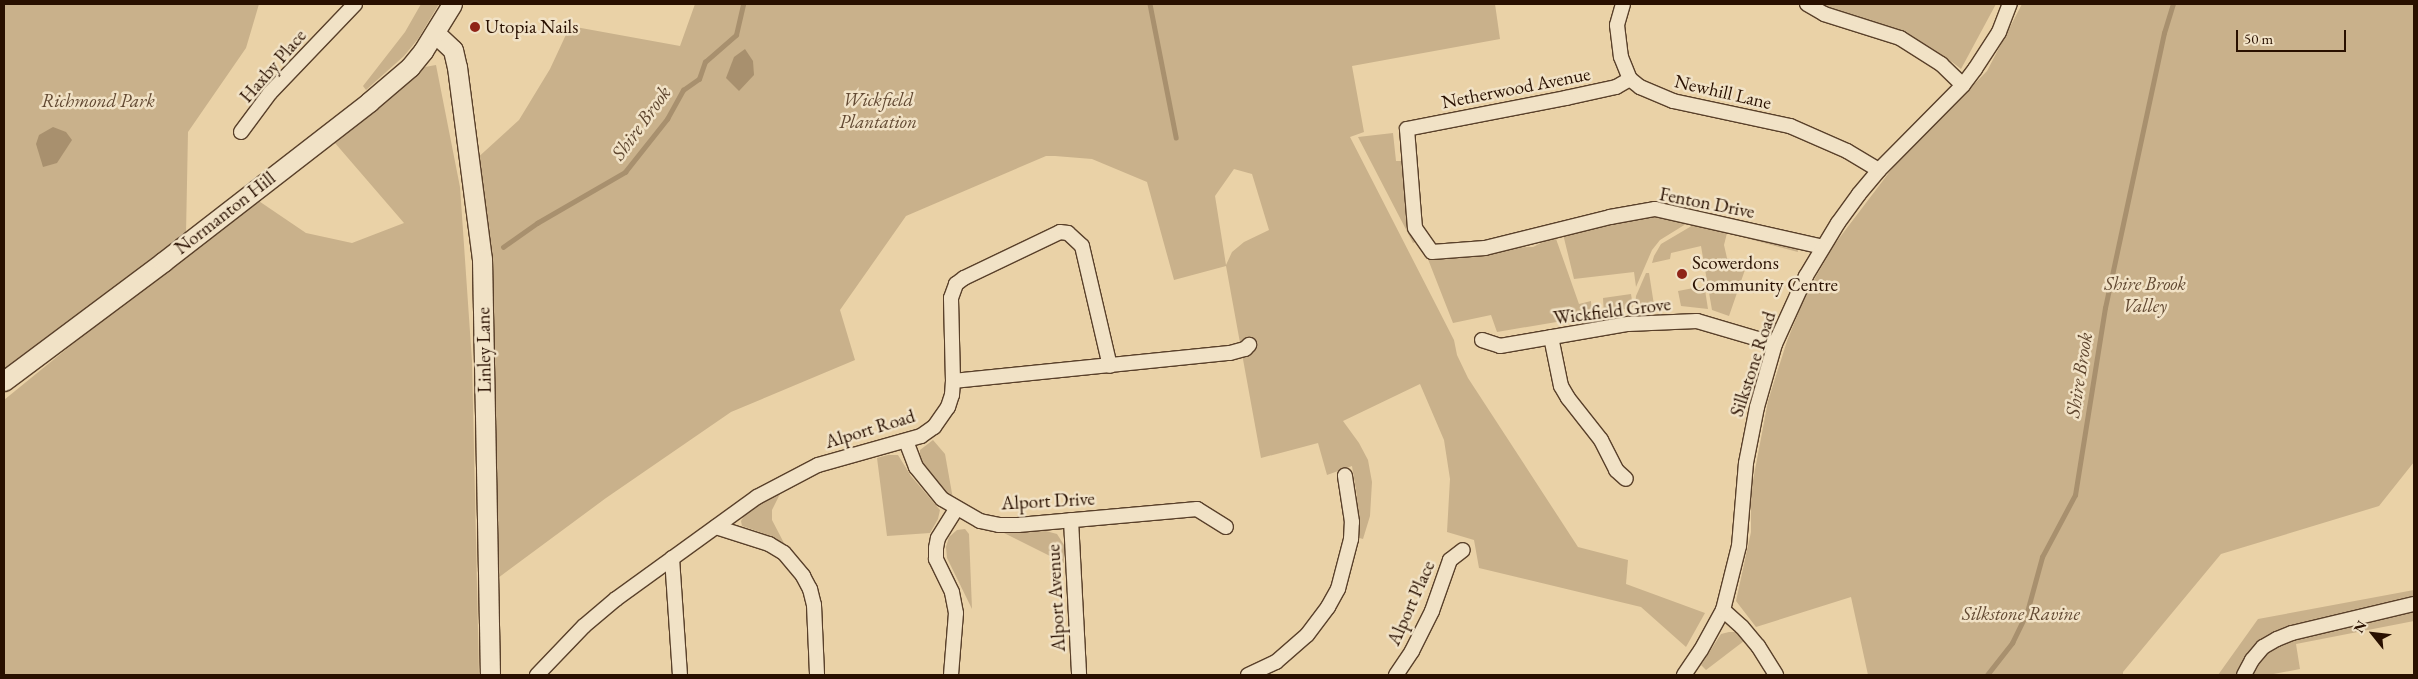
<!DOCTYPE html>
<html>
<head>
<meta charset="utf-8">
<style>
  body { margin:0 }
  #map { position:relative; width:2418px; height:679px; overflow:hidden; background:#ead2a7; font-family:"EB Garamond",serif }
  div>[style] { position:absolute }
  .green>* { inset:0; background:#c9b18b }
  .water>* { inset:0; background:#a8906e }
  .stream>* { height:4.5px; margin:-2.25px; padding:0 2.25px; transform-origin:2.25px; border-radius:2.25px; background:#a8906e }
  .roads { filter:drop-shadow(1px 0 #59402a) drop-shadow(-1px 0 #59402a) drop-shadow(0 1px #59402a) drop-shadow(0 -1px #59402a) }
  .street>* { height:14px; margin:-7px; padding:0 7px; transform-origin:7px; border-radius:7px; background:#f1e2c6 }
  .secondary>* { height:19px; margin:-9.5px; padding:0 9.5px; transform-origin:9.5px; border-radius:9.5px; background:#f1e2c6 }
  .dots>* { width:14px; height:14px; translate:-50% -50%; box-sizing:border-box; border:2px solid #f1e2c6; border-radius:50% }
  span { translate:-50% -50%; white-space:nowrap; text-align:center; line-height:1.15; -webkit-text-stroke:5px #f1e2c6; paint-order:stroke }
  .poi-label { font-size:19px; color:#291000 }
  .left { translate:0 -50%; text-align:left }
  .street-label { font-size:19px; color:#291000 }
  .park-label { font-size:19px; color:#614831; font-style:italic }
  .water-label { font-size:20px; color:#5c432c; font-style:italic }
  .frame { position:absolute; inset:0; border:5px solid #291000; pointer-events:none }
  .north { position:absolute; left:2348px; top:609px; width:50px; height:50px; -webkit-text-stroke:4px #f1e2c6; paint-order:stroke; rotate:299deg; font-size:14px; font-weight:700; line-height:20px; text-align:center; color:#291000 }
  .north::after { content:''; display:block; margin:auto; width:18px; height:22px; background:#291000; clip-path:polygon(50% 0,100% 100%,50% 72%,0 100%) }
  .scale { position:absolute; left:2236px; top:30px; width:110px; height:22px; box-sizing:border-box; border:2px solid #291000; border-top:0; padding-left:6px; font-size:15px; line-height:18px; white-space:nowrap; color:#291000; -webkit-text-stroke:4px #f1e2c6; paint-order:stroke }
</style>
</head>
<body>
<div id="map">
  <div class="green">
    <div style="clip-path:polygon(4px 4px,259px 4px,246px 48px,188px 132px,186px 234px,4px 380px)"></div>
    <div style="clip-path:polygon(421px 4px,439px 4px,418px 39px,404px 56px,366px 90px,363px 86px,405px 32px)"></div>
    <div style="clip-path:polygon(evenodd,695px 4px,1495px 4px,1500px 39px,1352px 66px,1364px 132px,1350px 137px,1454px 340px,1457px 355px,1468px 378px,1578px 547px,1628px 560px,1626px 584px,1705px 613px,1686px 647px,1641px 607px,1479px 568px,1474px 540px,1447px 532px,1450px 479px,1444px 440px,1420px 384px,1343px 421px,1359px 443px,1368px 460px,1372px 482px,1370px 516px,1363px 539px,1356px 537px,1357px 496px,1352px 466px,1327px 475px,1318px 443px,1261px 458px,1226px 266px,1174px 280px,1147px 182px,1092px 159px,1055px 156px,1046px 156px,906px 216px,840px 310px,855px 360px,731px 412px,606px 498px,498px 578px,489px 283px,474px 161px,519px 120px,550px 69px,570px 26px,680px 46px,695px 4px,1234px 169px,1252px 174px,1269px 230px,1244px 242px,1232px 252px,1226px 265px,1215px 196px,1234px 169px)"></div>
    <div style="clip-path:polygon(1819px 4px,1996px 4px,1961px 69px,1952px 62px)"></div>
    <div style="clip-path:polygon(2022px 4px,2414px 4px,2414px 462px,2379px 506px,2221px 554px,2123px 672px,2123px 675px,1868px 675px,1851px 597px,1756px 627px,1736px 601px,1751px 532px,1751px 491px,1768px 401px,1787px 341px,1806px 294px,1834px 245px,1894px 166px,1987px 71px)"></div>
    <div style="clip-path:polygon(436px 65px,460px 187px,472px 361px,479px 675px,4px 675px,4px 400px,253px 197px,306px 233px,352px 243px,404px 223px,335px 143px,425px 67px)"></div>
    <div style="clip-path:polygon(1393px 133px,1396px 161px,1404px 161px,1417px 236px,1416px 242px,1413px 243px,1358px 137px)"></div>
    <div style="clip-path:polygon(1655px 211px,1694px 219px,1660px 240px,1652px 250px,1636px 287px,1634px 272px,1574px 279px,1563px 234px)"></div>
    <div style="clip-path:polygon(1700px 221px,1797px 247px,1798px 252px,1727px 233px,1724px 245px,1727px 258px,1747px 264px,1729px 316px,1712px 310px,1701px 246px,1671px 253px,1670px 259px,1652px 263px,1654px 256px,1661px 244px)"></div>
    <div style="clip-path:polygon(1555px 236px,1579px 304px,1591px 301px,1592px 316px,1497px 332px,1491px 315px,1453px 323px,1424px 249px,1533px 247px)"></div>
    <div style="clip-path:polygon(1646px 273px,1649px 273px,1654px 305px,1635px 307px,1636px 296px)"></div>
    <div style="clip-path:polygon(1699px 287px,1705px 290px,1708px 309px,1681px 306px,1678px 291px)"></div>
    <div style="clip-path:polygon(1631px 294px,1633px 307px,1604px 314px,1603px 298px)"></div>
    <div style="clip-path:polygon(933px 440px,945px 454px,953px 499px,939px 488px,924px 468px,920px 458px,920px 450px)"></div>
    <div style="clip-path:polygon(888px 455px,898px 455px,911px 476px,940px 510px,938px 519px,930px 533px,887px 536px,877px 458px)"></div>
    <div style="clip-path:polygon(782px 490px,772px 510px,772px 520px,785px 545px,771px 536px,742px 526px,741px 521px,746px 513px)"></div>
    <div style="clip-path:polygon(965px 529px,969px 534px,972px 609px,947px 558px,946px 547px,949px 537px,957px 530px)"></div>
    <div style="clip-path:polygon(1042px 530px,1057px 534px,1064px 545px,1064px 563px,1004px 533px)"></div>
    <div style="clip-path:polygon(2414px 590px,2414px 621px,2296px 644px,2300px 669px,2268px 675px,2218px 675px,2258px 619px)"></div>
    <div style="clip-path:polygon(1729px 632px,1738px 632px,1744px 641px,1706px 670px,1701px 665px,1721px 634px)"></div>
  </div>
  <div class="water">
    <div style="clip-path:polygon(745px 49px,753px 61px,754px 75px,739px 91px,726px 78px,734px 57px)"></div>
    <div style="clip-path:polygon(53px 127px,66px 132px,72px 140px,57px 163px,43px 167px,36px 144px,39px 135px)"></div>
  </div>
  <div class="stream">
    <div style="left:1150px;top:4px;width:136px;rotate:78.9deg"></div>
    <div style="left:503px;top:247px;width:42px;rotate:-35.2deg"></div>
    <div style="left:537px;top:223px;width:102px;rotate:-30.1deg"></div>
    <div style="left:625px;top:172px;width:68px;rotate:-51.6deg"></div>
    <div style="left:667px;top:119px;width:33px;rotate:-61deg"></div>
    <div style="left:683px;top:90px;width:19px;rotate:-35deg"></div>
    <div style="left:699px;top:79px;width:18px;rotate:-71deg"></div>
    <div style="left:705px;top:62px;width:41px;rotate:-41.1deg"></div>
    <div style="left:736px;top:35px;width:32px;rotate:-77deg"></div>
    <div style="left:1987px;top:675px;width:41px;rotate:-52deg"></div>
    <div style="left:2012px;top:643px;width:34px;rotate:-64deg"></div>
    <div style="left:2027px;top:612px;width:57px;rotate:-74.7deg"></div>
    <div style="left:2042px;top:557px;width:70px;rotate:-62deg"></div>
    <div style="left:2075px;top:495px;width:189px;rotate:-80.9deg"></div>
    <div style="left:2105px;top:308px;width:281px;rotate:-77.9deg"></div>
    <div style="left:2164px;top:33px;width:30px;rotate:-73deg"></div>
  </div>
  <div class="roads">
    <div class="street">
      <div style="left:1623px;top:4px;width:22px;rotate:106deg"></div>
      <div style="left:1617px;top:25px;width:32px;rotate:83deg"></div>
      <div style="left:1621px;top:57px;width:24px;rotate:68deg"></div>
      <div style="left:1630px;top:79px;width:13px;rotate:39deg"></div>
      <div style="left:1640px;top:87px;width:36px;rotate:23deg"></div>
      <div style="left:1673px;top:101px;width:120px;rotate:12.1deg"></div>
      <div style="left:1790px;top:126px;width:62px;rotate:23.7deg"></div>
      <div style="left:1847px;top:151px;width:37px;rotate:31deg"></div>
      <div style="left:1807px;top:4px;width:20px;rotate:30deg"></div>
      <div style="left:1824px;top:14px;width:80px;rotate:17.5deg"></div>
      <div style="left:1900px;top:38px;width:49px;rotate:32.4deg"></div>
      <div style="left:1941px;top:64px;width:30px;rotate:44deg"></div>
      <div style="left:1630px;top:79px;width:16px;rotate:150deg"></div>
      <div style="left:1616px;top:87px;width:51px;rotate:167.6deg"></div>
      <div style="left:1566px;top:98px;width:162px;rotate:169deg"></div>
      <div style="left:1407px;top:129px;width:99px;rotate:85.4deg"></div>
      <div style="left:1415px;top:228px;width:29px;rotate:55deg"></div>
      <div style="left:1432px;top:252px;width:53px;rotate:-4.3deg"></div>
      <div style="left:1485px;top:248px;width:129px;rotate:-13.9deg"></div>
      <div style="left:1610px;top:217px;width:46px;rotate:-10.1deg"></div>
      <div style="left:1655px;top:209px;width:172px;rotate:12.7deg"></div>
      <div style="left:241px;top:132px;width:49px;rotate:-53.4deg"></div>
      <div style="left:270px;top:93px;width:123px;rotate:-46.3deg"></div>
      <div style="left:1551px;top:337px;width:50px;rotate:78.5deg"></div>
      <div style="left:1561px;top:386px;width:14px;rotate:60deg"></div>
      <div style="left:1568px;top:398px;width:53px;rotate:51.8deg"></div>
      <div style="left:1601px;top:440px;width:34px;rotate:63deg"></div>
      <div style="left:1616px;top:470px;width:13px;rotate:42deg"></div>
      <div style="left:1482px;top:340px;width:19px;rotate:18deg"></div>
      <div style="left:1500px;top:346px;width:130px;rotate:-9.8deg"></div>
      <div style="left:1628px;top:324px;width:69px;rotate:-2.5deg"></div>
      <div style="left:1697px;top:321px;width:81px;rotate:16.4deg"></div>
      <div style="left:953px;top:381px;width:83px;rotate:-91.4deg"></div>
      <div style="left:951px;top:298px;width:15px;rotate:-70deg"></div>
      <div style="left:956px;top:284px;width:10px;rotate:-37deg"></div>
      <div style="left:964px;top:278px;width:106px;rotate:-25.6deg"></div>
      <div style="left:1060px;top:232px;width:8px;rotate:7deg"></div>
      <div style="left:1068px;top:233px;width:19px;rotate:43deg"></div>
      <div style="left:1082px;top:246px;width:123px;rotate:76.9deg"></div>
      <div style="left:906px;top:441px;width:28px;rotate:69deg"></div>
      <div style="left:916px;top:467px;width:41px;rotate:50.9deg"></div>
      <div style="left:942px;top:499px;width:44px;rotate:30.1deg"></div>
      <div style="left:980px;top:521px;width:19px;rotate:12deg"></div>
      <div style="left:999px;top:525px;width:19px"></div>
      <div style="left:1018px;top:525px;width:180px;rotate:-5.1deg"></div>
      <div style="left:1197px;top:509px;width:34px;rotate:32deg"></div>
      <div style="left:1071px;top:520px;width:155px;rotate:87deg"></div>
      <div style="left:716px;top:527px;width:56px;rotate:17.8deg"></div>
      <div style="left:769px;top:544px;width:17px;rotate:31deg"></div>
      <div style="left:784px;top:553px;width:30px;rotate:50deg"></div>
      <div style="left:803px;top:576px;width:15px;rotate:62deg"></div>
      <div style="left:810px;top:589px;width:16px;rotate:76deg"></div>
      <div style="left:814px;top:605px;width:70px;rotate:87.5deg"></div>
      <div style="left:672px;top:558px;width:117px;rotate:86.1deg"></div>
      <div style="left:1723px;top:610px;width:25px;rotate:42deg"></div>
      <div style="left:1742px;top:627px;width:25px;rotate:50deg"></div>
      <div style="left:1758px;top:646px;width:34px;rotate:58deg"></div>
      <div style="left:537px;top:675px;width:68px;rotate:-46.2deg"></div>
      <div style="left:584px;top:626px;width:42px;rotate:-40.2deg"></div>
      <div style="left:616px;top:599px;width:174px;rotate:-35.9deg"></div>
      <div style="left:757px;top:497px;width:69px;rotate:-27.7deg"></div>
      <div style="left:818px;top:465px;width:107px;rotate:-15.7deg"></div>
      <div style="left:921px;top:436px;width:16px;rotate:-35deg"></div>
      <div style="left:934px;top:427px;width:24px;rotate:-55deg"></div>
      <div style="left:948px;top:407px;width:13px;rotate:-72deg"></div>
      <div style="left:952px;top:395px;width:14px;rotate:-86deg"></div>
      <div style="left:953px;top:381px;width:278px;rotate:-5.8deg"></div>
      <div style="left:1230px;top:353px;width:16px;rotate:-15deg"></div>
      <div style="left:1245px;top:349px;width:6px;rotate:-45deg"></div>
      <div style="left:951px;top:675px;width:62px;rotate:-85.4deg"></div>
      <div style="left:956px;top:613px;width:21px;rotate:-101deg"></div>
      <div style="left:952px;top:592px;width:37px;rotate:-116deg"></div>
      <div style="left:936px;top:559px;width:11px;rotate:-90deg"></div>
      <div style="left:936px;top:548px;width:10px;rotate:-79deg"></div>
      <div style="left:938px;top:538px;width:34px;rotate:-58deg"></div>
      <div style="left:1248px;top:675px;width:31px;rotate:-25deg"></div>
      <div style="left:1276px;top:662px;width:41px;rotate:-41.1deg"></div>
      <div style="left:1307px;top:635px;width:35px;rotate:-53deg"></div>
      <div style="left:1328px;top:607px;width:21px;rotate:-61deg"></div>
      <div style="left:1338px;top:589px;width:52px;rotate:-75.4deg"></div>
      <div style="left:1351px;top:539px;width:17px;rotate:-87deg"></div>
      <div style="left:1352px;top:522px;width:47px;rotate:-98.7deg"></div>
      <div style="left:1396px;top:675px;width:29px;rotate:-56deg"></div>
      <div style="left:1412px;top:651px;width:45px;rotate:-63.4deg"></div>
      <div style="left:1432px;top:611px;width:54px;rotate:-70.6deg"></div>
      <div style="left:1450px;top:560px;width:16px;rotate:-38deg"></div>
      <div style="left:1684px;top:675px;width:30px;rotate:-56deg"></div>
      <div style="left:1701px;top:650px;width:46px;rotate:-61.2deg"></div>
      <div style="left:1723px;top:610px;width:66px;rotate:-76deg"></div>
      <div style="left:1739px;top:546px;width:83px;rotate:-85.2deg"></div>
      <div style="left:1746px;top:463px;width:57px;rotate:-78.9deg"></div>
      <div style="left:1757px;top:407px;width:66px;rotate:-74.1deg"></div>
      <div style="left:1775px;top:344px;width:75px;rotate:-65.5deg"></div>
      <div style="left:1806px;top:276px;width:62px;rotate:-58.9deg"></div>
      <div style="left:1838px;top:223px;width:36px;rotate:-54deg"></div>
      <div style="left:1859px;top:194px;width:31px;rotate:-50deg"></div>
      <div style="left:1879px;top:170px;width:120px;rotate:-45.3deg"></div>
      <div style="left:1963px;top:85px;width:20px;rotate:-53deg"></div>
      <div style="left:1975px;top:69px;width:44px;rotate:-57deg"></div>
      <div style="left:1999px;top:32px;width:30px;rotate:-69deg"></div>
      <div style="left:2244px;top:675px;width:17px;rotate:-62deg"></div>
      <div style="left:2252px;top:660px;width:17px;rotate:-50deg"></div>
      <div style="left:2263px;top:647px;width:16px;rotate:-30deg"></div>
      <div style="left:2277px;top:639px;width:16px;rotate:-22deg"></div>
      <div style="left:2292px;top:633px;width:125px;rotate:-13.4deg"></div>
    </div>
    <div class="secondary">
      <div style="left:436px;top:34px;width:23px;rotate:43deg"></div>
      <div style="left:453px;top:50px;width:17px;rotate:77deg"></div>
      <div style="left:457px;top:67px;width:194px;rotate:82.6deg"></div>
      <div style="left:482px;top:259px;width:416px;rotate:88.9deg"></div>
      <div style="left:4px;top:381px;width:199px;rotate:-36.8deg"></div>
      <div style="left:163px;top:262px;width:261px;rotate:-37.8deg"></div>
      <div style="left:369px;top:102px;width:54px;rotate:-40.5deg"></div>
      <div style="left:410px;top:67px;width:21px;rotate:-51deg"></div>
      <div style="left:423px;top:51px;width:55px;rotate:-58.3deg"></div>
    </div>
  </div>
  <div class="dots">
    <div style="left:475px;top:27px;background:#8f2418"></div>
    <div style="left:1682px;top:274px;background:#8f2418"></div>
  </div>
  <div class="poi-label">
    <span class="left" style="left:485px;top:27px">Utopia Nails</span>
    <span class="left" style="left:1692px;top:274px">Scowerdons<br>Community Centre</span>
  </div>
  <div class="street-label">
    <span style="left:273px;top:66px;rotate:-49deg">Haxby Place</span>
    <span style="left:1516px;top:88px;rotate:-11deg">Netherwood Avenue</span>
    <span style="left:1723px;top:92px;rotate:13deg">Newhill Lane</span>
    <span style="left:1707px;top:203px;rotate:11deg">Fenton Drive</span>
    <span style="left:225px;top:213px;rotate:-38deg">Normanton Hill</span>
    <span style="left:1612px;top:311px;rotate:-7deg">Wickfield Grove</span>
    <span style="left:484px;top:350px;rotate:-91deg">Linley Lane</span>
    <span style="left:1753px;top:364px;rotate:-72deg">Silkstone Road</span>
    <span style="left:870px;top:429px;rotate:-17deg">Alport Road</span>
    <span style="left:1048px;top:501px;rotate:-3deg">Alport Drive</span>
    <span style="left:1056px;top:598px;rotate:-93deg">Alport Avenue</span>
    <span style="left:1411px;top:603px;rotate:-66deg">Alport Place</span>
  </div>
  <div class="park-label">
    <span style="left:878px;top:111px">Wickfield<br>Plantation</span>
    <span style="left:98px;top:101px">Richmond Park</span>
    <span style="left:2145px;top:295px">Shire Brook<br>Valley</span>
    <span style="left:2021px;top:614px">Silkstone Ravine</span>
  </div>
  <div class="water-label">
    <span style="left:641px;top:123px;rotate:-54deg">Shire Brook</span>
    <span style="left:2079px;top:375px;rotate:-81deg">Shire Brook</span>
  </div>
  <div class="frame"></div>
  <div class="north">N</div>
  <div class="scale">50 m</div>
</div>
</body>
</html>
